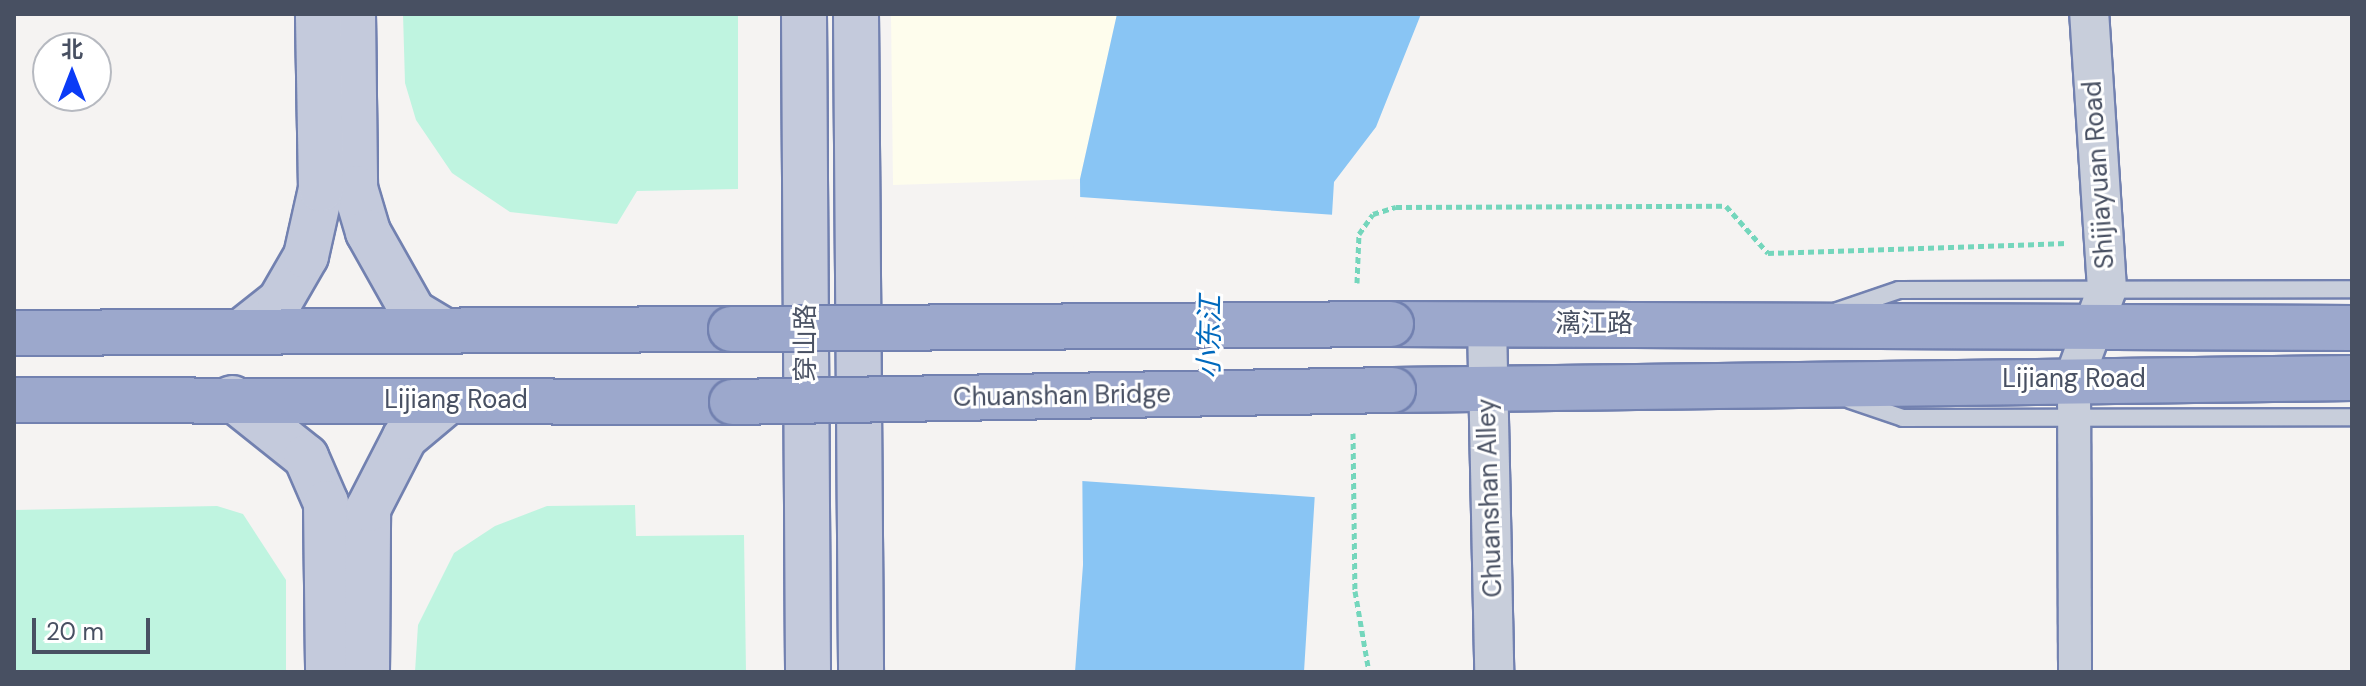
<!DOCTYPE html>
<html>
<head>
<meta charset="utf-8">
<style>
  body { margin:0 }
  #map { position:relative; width:2366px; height:686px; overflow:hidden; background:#f5f3f2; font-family:"DM Sans","Noto Sans SC",sans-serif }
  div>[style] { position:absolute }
  .commercial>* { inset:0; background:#fefded }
  .green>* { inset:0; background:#bff4e0 }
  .water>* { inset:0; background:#89c5f4 }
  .pier>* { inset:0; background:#f5f3f2; transform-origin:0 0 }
  .path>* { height:5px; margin-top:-2.5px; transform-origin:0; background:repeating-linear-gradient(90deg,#74d6bc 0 6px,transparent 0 10px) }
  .roads { filter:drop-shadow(2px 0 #7281b0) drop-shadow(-2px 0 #7281b0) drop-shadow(0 2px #7281b0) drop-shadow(0 -2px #7281b0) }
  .service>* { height:16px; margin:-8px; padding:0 8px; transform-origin:8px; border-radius:8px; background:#c8cedb }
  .minor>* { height:32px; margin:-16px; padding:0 16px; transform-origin:16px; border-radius:16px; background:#c8cedb }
  .tertiary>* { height:38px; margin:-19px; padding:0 19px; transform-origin:19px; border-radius:19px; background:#c8cedb }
  .secondary>* { height:44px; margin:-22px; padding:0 22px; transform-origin:22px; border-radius:22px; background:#c4cadc }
  .trunk>* { height:44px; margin:-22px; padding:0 22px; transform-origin:22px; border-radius:22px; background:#9ca8cc }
  .bridges { filter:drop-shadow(2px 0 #7281b0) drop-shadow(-2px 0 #7281b0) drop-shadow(0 2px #7281b0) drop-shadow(0 -2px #7281b0) }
  .trunk-bridge>* { height:44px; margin:-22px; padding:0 22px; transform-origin:22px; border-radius:22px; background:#9ca8cc }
  span { translate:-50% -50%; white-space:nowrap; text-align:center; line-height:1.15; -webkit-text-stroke:6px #fff; paint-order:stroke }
  .street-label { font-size:26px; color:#485062 }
  .water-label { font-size:28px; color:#0069bd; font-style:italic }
  .frame { position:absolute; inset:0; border:16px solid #485062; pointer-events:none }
  .north { position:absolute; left:32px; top:32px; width:80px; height:80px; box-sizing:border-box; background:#fff; border:2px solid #b6b9c0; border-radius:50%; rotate:0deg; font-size:22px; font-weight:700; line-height:32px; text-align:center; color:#485062 }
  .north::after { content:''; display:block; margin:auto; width:28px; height:36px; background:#0b3bf6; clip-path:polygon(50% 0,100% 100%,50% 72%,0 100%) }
  .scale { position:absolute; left:32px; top:618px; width:118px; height:36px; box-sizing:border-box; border:4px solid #485062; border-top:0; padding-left:10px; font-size:24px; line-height:28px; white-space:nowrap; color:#485062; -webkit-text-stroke:6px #fff; paint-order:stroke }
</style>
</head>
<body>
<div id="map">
  <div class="commercial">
    <div style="clip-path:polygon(891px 14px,1117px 14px,1080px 179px,893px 185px)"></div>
  </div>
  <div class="green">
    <div style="clip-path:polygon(403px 14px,738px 14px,738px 189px,637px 191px,617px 224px,510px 212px,452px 173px,416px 120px,405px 83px)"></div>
    <div style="clip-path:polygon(635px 505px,636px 536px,744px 535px,746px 672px,415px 672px,418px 625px,454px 553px,495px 526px,547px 506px)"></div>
    <div style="clip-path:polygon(217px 506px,243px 514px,286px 580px,286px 672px,14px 672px,14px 510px)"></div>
  </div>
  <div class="water">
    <div style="clip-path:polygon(1117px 14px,1421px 14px,1376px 127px,1334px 182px,1304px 672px,1075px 672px,1083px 565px,1080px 179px)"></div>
  </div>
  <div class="pier">
    <div style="left:1336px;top:215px;width:283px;height:260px;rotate:94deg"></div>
  </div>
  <div class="path">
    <div style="left:1357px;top:283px;width:49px;rotate:-87.7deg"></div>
    <div style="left:1359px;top:234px;width:24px;rotate:-55deg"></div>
    <div style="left:1373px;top:214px;width:24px;rotate:-17deg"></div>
    <div style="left:1396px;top:207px;width:330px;rotate:-0.2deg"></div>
    <div style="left:1726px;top:206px;width:63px;rotate:48.2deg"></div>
    <div style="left:1768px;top:253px;width:299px;rotate:-1.9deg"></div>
    <div style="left:1353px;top:433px;width:158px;rotate:89.3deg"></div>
    <div style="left:1355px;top:591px;width:82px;rotate:80.2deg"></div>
  </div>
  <div class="roads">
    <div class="service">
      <div style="left:1837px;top:311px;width:65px;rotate:-18.7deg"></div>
      <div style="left:1899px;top:290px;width:453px;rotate:-0.1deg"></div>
      <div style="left:1850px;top:400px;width:56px;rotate:18.8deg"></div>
      <div style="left:1903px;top:418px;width:449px;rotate:-0.1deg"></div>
    </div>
    <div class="minor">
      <div style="left:2074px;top:379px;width:293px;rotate:89.8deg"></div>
    </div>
    <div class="tertiary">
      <div style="left:1487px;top:324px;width:348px;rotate:88.8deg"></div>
      <div style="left:2074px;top:379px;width:96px;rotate:-69.9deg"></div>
      <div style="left:2107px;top:289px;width:276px;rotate:-93.7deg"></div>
    </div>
    <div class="secondary">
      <div style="left:353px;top:14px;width:174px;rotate:89.3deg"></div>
      <div style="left:355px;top:188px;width:46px;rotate:73.5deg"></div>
      <div style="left:368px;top:232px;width:92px;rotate:60.6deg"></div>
      <div style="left:413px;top:312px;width:37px;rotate:31deg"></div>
      <div style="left:804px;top:14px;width:658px;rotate:89.65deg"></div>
      <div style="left:856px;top:14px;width:658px;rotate:89.56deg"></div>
      <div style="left:241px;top:332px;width:50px;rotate:-38.5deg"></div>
      <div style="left:280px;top:301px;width:52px;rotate:-60deg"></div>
      <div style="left:306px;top:256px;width:69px;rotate:-77.4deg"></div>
      <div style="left:321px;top:189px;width:175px;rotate:-91deg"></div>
      <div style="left:232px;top:398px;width:95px;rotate:38.6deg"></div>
      <div style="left:306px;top:457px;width:50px;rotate:66.5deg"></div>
      <div style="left:326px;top:503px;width:169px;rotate:89.3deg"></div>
      <div style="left:367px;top:672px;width:163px;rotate:-89.6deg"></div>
      <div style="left:368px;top:509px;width:81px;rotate:-62.8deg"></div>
      <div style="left:405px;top:437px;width:56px;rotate:-39.9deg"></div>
    </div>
    <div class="trunk">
      <div style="left:1391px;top:324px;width:961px;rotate:0.24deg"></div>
      <div style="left:14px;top:333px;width:717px;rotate:-0.32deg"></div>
      <div style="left:1393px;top:390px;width:959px;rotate:-0.72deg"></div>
      <div style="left:14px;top:400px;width:718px;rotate:0.16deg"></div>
    </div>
  </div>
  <div class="bridges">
    <div class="trunk-bridge">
      <div style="left:731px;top:329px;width:660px;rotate:-0.43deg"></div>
      <div style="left:732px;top:402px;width:661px;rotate:-1.04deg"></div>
    </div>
  </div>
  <div class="street-label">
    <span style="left:2099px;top:175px;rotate:-94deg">Shijiayuan Road</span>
    <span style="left:1594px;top:324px">漓江路</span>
    <span style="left:806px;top:343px;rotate:-90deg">穿山路</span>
    <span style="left:2074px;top:379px">Lijiang Road</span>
    <span style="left:1062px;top:396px;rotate:-1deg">Chuanshan Bridge</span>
    <span style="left:456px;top:400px">Lijiang Road</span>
    <span style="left:1490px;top:498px;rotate:-92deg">Chuanshan Alley</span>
  </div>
  <div class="water-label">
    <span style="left:1210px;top:337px;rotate:-89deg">小东江</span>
  </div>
  <div class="frame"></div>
  <div class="north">北</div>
  <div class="scale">20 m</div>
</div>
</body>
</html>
